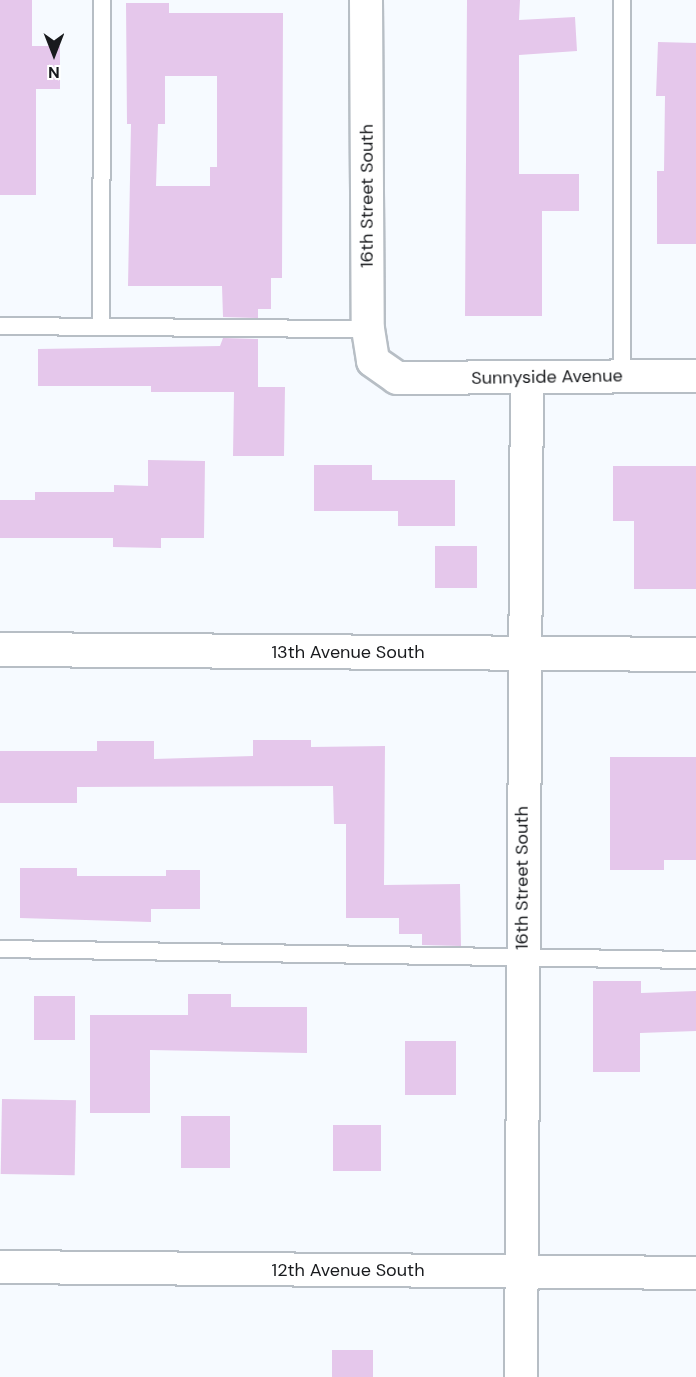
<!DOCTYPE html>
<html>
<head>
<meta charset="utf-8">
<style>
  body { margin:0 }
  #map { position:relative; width:696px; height:1377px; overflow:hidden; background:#f6faff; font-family:"DM Sans",sans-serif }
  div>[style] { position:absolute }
  .building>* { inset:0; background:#e5c7eb; transform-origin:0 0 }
  .roads { filter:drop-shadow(2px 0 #b7bec5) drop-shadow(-2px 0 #b7bec5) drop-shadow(0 2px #b7bec5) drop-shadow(0 -2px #b7bec5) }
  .lane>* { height:16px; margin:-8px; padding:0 8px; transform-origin:8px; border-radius:8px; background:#fff }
  .street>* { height:32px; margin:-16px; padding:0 16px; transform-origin:16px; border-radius:16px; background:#fff }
  .secondary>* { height:33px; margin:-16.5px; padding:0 16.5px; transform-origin:16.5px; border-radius:16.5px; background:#fff }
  span { translate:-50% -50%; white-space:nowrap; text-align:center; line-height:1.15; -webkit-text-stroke:4.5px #fff; paint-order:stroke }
  .street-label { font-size:18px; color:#181a1d }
  .north { position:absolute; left:24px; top:24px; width:60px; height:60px; -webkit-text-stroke:4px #fff; paint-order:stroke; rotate:180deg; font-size:16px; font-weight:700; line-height:24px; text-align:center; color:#181a1d }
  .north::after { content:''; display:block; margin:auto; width:21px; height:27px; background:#181a1d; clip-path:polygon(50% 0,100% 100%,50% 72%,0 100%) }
</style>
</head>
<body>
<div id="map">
  <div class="building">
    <div style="clip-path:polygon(0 0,32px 0,32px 46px,60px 46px,60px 89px,36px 89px,36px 195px,0 195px)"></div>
    <div style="clip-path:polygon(467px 0,520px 0,519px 20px,575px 17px,577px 51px,519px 55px,519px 174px,579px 174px,579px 211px,542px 211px,542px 316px,465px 316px)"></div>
    <div style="clip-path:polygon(evenodd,126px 3px,169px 3px,169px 13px,283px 13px,282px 278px,271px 278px,271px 309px,258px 309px,258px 318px,223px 317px,222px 286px,128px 286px,131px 124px,127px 124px,126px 3px,165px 76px,217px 76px,217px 167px,210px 167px,210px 186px,156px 186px,158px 124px,165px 124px,165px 76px)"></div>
    <div style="clip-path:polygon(658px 42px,696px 43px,696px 244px,657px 244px,657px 171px,664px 171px,665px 96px,656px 96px)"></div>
    <div style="clip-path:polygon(223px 338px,258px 339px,258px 387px,285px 387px,284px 456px,233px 456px,234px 392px,151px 392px,151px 386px,38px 386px,38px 349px,220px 346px)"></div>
    <div style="clip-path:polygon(148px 460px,205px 461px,204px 538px,161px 538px,161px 548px,113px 547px,113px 538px,0 538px,0 500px,35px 500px,35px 492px,114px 492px,114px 485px,148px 486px)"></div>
    <div style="clip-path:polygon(314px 465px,372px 465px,372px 480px,455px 480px,455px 526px,398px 526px,398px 511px,314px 511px)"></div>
    <div style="clip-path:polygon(613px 466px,696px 466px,696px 589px,634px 589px,634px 521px,613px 521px)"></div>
    <div style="left:435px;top:546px;width:42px;height:42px"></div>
    <div style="clip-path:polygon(253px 740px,311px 740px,311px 747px,385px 746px,384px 885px,460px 884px,461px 946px,422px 945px,422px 934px,399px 934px,399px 918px,346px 918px,346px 824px,334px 824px,333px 786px,77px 787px,77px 803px,0 803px,0 751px,97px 751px,97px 741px,154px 741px,154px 759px,253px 756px)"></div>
    <div style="clip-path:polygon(610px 757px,696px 757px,696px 860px,664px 860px,664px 870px,610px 870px)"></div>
    <div style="clip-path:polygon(20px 868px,77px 868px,77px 876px,166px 876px,166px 870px,200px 870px,200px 909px,151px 909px,151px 922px,20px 918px)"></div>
    <div style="clip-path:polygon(593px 981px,641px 981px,641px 993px,696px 991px,696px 1031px,640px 1033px,640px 1072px,593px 1072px)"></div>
    <div style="clip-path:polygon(188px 994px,231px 994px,231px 1007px,307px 1007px,307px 1053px,150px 1050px,150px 1113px,90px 1113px,90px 1015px,188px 1015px)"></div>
    <div style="left:34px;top:996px;width:41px;height:44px"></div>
    <div style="left:405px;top:1041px;width:51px;height:54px"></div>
    <div style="left:2px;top:1099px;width:74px;height:75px;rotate:1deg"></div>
    <div style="left:181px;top:1116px;width:49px;height:52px"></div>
    <div style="left:333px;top:1125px;width:48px;height:46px"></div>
    <div style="left:332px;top:1350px;width:41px;height:27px"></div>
  </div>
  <div class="roads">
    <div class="lane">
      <div style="left:622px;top:0;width:376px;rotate:90deg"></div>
      <div style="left:0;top:326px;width:368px;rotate:0.5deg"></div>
      <div style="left:101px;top:327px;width:327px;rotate:-89.8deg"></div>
      <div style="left:0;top:949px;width:696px;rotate:0.91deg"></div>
    </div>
    <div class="street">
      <div style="left:366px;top:0;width:329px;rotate:89.7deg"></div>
      <div style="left:368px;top:329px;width:32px;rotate:81deg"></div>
      <div style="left:373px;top:361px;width:29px;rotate:35deg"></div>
      <div style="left:397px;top:378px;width:299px;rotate:-0.4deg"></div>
      <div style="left:0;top:1267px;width:696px;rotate:0.49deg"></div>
      <div style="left:521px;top:1377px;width:998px;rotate:-89.66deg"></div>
    </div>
    <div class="secondary">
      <div style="left:0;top:649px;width:696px;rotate:0.41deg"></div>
    </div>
  </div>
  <div class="street-label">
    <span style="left:367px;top:196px;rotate:-90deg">16th Street South</span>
    <span style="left:547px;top:377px;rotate:-1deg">Sunnyside Avenue</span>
    <span style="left:348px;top:652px">13th Avenue South</span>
    <span style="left:522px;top:878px;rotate:-90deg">16th Street South</span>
    <span style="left:348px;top:1270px">12th Avenue South</span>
  </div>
  <div class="north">N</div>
</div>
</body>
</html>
